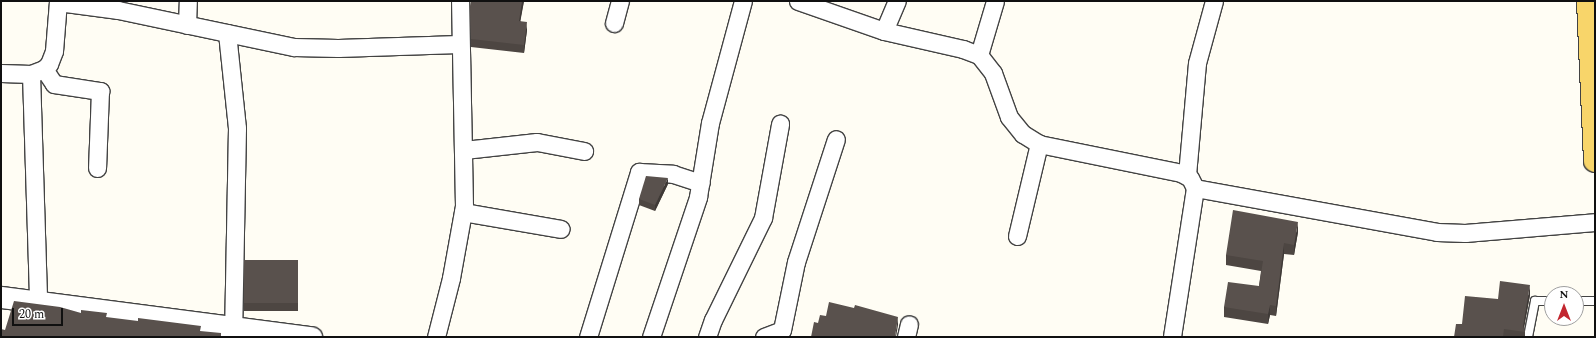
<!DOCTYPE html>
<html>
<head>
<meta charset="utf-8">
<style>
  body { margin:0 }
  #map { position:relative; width:1596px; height:338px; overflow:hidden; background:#fffdf4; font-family:Spectral,serif }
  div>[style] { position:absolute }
  .roads { filter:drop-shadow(1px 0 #434343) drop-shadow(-1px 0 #434343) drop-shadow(0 1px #434343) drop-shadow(0 -1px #434343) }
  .service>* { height:8px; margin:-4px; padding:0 4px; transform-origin:4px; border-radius:4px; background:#fff }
  .minor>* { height:17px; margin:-8.5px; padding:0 8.5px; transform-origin:8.5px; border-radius:8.5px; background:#fff }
  .tertiary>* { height:21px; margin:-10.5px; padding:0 10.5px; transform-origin:10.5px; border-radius:10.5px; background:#fff }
  .primary>* { height:22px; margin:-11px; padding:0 11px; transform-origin:11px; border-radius:11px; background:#f8d56a }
  .wall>* { inset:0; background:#4d4642; transform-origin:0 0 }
  .shaded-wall>* { inset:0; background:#3e3936 }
  .building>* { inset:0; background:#59514d; transform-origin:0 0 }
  span { translate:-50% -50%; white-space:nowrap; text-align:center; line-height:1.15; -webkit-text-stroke:4px #fff; paint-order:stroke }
  .frame { position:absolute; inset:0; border:2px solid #101010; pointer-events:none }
  .north { position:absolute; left:1544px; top:286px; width:40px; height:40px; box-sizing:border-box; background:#fff; border:1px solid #9f9f9f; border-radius:50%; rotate:0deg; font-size:11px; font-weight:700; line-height:16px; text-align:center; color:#101010 }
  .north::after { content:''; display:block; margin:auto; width:14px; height:18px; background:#c2262f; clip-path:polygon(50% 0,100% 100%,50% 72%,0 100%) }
  .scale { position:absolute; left:12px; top:308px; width:51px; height:18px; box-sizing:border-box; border:2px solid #101010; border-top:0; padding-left:5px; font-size:12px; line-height:14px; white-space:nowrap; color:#101010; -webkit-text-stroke:3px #fff; paint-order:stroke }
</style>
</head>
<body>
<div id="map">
  <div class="roads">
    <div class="service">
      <div style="left:1576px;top:301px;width:19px"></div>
      <div style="left:1528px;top:337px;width:37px;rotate:-79deg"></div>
      <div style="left:1535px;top:301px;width:17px"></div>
    </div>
    <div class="minor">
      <div style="left:798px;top:1px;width:91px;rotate:19.2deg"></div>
      <div style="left:884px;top:31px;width:81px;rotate:12.8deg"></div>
      <div style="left:963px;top:49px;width:17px;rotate:21deg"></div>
      <div style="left:979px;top:55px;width:23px;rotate:52deg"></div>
      <div style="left:993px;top:73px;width:47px;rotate:70deg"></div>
      <div style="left:1009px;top:117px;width:22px;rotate:51deg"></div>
      <div style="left:1023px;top:134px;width:19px;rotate:32deg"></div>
      <div style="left:1039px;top:144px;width:145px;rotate:11.5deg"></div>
      <div style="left:1181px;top:173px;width:10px;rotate:29deg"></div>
      <div style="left:1190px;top:178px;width:11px;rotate:63deg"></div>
      <div style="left:1195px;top:188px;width:151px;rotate:98.8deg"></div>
      <div style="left:58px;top:2px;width:61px;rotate:7.6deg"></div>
      <div style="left:118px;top:10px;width:180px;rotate:11.9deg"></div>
      <div style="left:294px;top:47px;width:44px;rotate:1.3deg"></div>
      <div style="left:338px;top:48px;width:121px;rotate:-1.9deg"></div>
      <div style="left:614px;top:23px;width:23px;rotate:-75deg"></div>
      <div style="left:187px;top:25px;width:24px;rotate:-88deg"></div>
      <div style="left:884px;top:31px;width:33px;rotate:-67deg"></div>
      <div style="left:227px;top:33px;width:96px;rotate:84deg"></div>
      <div style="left:237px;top:128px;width:200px;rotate:91.1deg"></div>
      <div style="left:979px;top:55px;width:56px;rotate:-73.5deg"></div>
      <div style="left:44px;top:69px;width:18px;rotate:56deg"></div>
      <div style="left:54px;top:84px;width:47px;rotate:8.7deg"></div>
      <div style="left:100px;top:91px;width:77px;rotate:92.2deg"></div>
      <div style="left:1px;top:73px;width:30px;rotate:2deg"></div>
      <div style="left:31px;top:74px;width:14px;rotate:-21deg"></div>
      <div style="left:44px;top:69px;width:7px;rotate:-45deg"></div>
      <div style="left:49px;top:64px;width:14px;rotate:-69deg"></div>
      <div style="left:54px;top:51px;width:50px;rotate:-85.4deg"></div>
      <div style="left:31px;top:74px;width:226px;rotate:88.2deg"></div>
      <div style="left:464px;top:150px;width:73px;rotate:-6.3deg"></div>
      <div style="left:537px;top:142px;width:48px;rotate:10.8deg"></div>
      <div style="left:1187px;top:175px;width:112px;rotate:-84.9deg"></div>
      <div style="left:1197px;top:63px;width:64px;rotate:-74.7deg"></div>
      <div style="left:1195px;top:188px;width:246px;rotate:10.3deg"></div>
      <div style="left:1437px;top:232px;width:28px;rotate:2deg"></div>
      <div style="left:1465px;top:233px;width:130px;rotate:-4.8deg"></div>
      <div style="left:463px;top:212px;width:99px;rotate:9.8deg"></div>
      <div style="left:1017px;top:236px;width:95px;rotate:-76.6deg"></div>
      <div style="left:436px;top:337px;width:61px;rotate:-75.7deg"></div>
      <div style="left:451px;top:278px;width:73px;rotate:-79.8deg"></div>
      <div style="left:464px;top:206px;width:205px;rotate:-91.1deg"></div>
      <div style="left:588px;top:337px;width:173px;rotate:-72.8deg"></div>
      <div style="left:639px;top:172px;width:34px;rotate:3deg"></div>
      <div style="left:673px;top:174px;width:29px;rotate:18deg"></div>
      <div style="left:651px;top:337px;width:148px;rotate:-71.4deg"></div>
      <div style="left:698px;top:197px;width:75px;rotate:-80.8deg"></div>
      <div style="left:710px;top:123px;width:126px;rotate:-74.9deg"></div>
      <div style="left:707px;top:337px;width:18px;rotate:-71deg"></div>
      <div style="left:713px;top:320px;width:114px;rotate:-63.9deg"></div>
      <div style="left:763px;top:218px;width:96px;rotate:-79.7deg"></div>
      <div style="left:764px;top:337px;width:19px;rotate:-21deg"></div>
      <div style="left:782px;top:330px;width:69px;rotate:-78.4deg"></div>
      <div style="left:796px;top:262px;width:129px;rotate:-72deg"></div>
      <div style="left:906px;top:337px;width:13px;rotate:-77deg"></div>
    </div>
    <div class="tertiary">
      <div style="left:1px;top:297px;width:313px;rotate:7.4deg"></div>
    </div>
    <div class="primary">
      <div style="left:1588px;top:1px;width:160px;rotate:87.5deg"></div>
    </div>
  </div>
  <div class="wall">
    <div style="clip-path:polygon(524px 1px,520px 21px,527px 30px,524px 53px,471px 47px,470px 6px)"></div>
    <div style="clip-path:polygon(668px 184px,655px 211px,639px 205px,639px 199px)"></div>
    <div style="clip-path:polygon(1298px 232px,1294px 255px,1284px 254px,1276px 316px,1270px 315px,1268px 324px,1224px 317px,1224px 307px,1259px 286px,1261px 271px,1226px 265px,1226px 255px)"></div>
    <div style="left:244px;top:260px;width:54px;height:51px"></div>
    <div style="clip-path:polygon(1530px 295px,1524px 329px,1525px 332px,1525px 337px,1454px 337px,1462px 324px,1498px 299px)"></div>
  </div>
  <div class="shaded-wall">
    <div style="clip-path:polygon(522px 1px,524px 1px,519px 29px,519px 21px)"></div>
    <div style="clip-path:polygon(527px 22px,527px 30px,524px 53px,524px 45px)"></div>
    <div style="clip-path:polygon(668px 178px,668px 184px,655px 211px,655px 205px)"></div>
    <div style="clip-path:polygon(1298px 222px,1298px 232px,1294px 255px,1294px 245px)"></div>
    <div style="clip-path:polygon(1284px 243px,1284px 254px,1276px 316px,1276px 306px)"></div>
    <div style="clip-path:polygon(1530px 285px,1530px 295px,1523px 331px,1523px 326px)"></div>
    <div style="clip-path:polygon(1270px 305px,1270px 315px,1268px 324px,1268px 314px)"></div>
    <div style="clip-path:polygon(898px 317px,898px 325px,896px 337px,895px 337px)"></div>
  </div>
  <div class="building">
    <div style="clip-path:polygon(471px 1px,522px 1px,519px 21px,527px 22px,524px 45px,471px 39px,470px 6px)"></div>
    <div style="clip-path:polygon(646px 176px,668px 178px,655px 205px,639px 199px)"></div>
    <div style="clip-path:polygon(1233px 210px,1298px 222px,1294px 245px,1284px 243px,1276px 306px,1270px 305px,1268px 314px,1224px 307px,1228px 282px,1259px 286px,1263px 261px,1226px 255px)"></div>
    <div style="left:244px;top:260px;width:54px;height:43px"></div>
    <div style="clip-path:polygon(1500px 281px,1530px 285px,1523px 326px,1525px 332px,1504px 329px,1503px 337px,1454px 337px,1456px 324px,1462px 324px,1465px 296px,1498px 299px)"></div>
    <div style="clip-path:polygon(14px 301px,60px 307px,81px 313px,81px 310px,107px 313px,106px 317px,138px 321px,138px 318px,201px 326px,200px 331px,221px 333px,221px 337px,1px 337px,1px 329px,5px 330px)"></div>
    <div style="clip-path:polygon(829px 302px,854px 308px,855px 305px,898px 317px,895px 337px,811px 337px,814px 322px,818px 323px,820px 315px,826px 316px)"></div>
  </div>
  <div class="frame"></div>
  <div class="north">N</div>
  <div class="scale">20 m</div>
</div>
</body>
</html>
